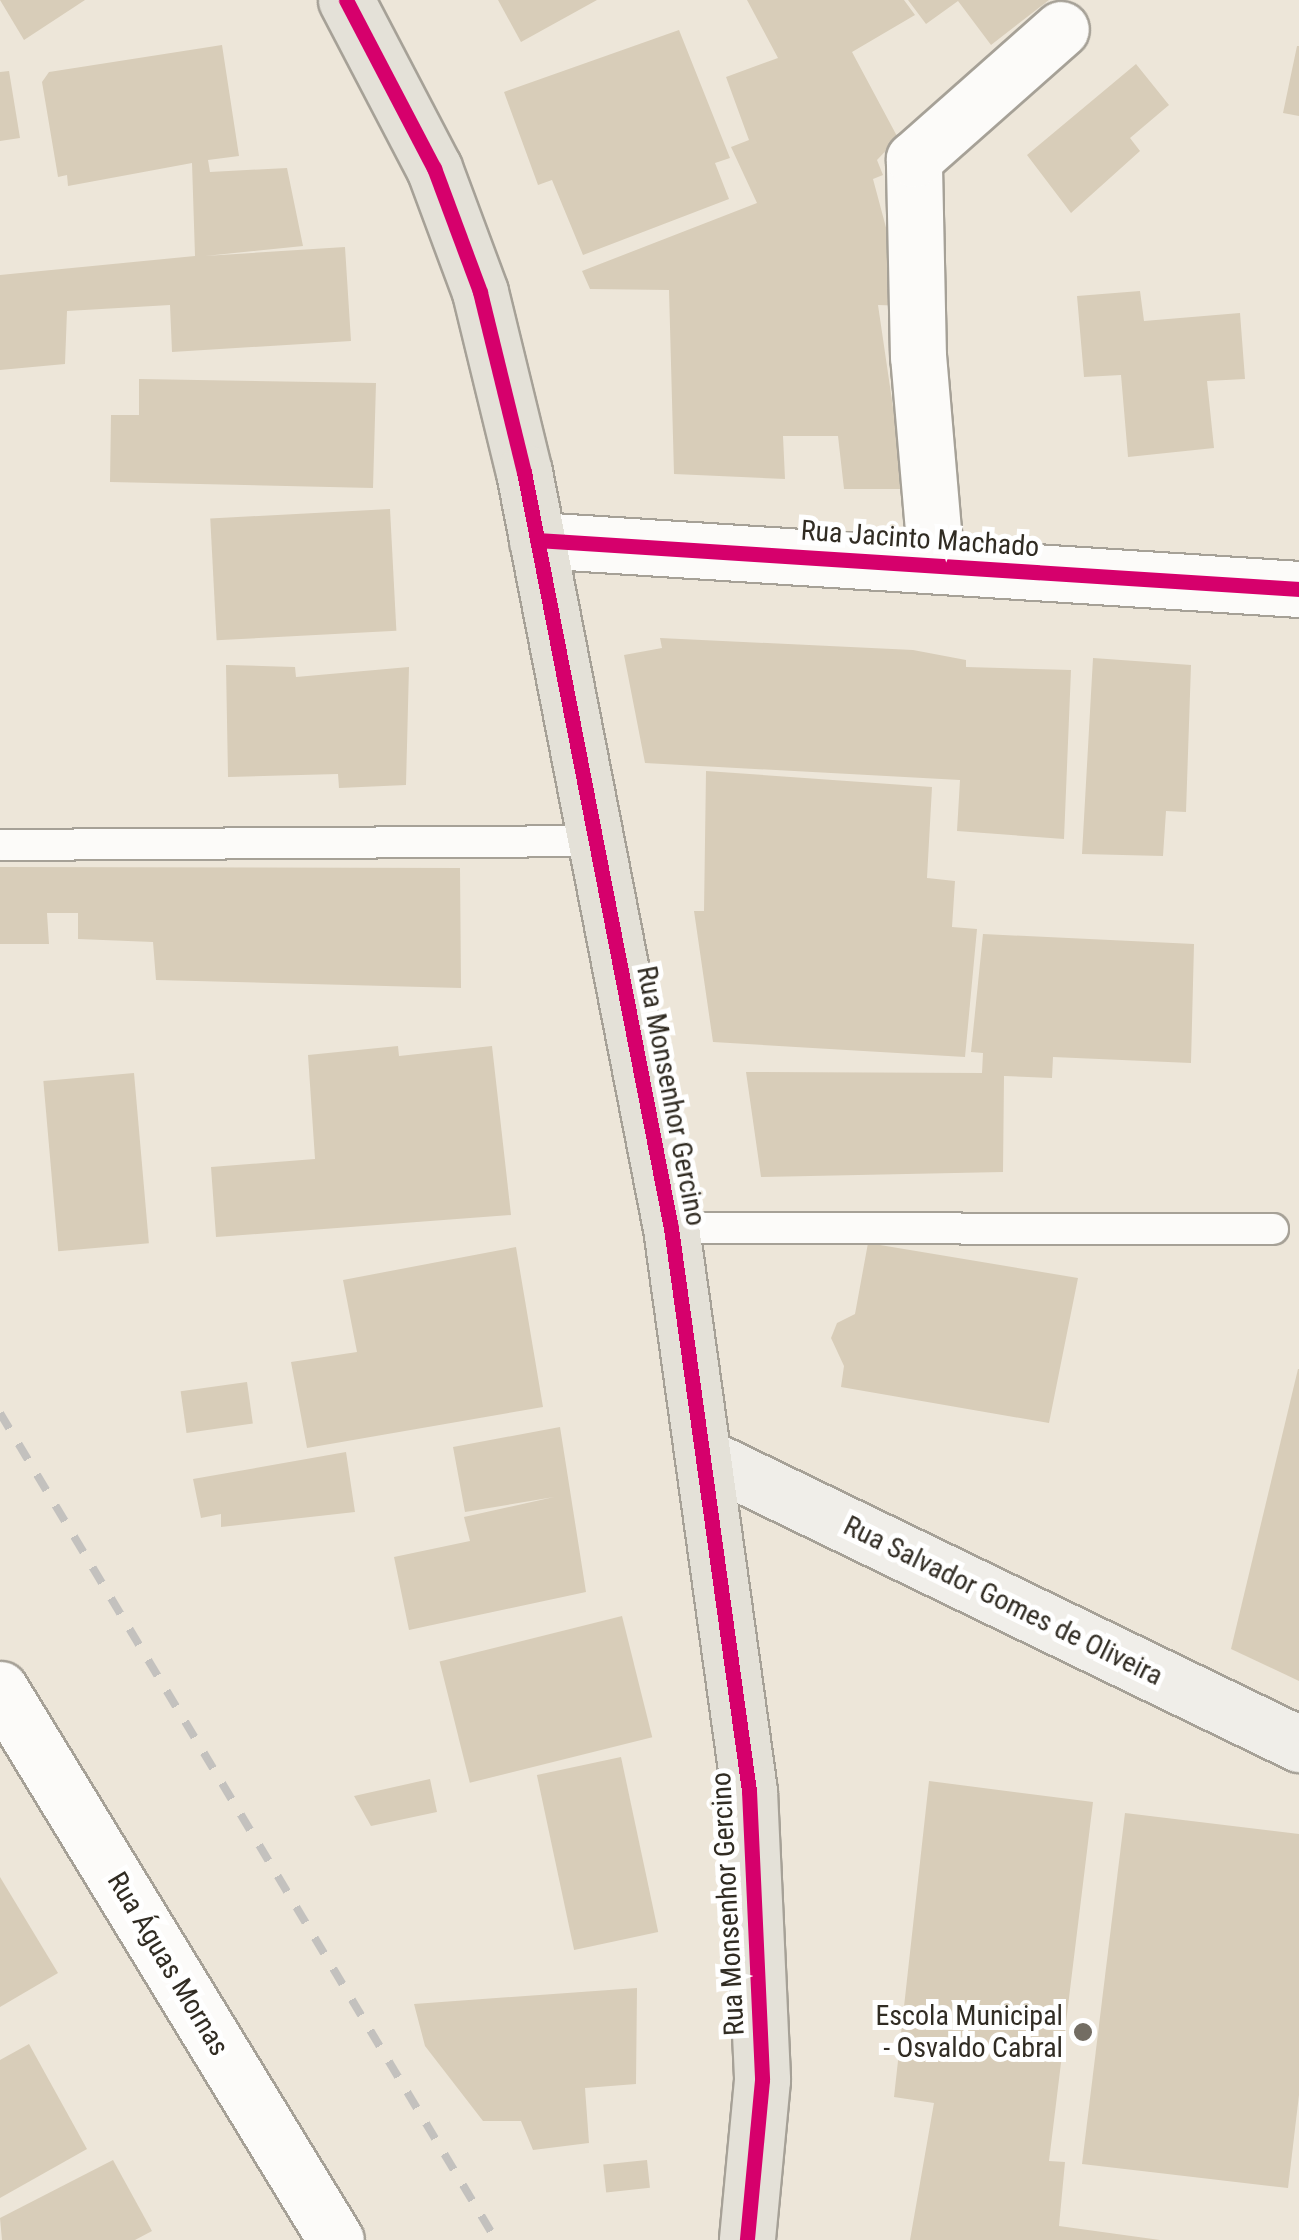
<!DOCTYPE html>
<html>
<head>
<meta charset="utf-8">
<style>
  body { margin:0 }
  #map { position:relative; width:1299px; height:2240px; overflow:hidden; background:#ede6d9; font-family:"Roboto Condensed",sans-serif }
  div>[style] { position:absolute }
  .building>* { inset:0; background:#d8cdb9; transform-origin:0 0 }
  .roads { filter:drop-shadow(2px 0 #a6a197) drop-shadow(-2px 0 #a6a197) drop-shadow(0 2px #a6a197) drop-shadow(0 -2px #a6a197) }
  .lane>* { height:30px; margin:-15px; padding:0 15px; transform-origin:15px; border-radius:15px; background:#fcfbf9 }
  .street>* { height:55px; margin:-27.5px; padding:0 27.5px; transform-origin:27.5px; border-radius:27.5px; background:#fcfbf9 }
  .secondary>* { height:55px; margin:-27.5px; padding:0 27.5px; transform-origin:27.5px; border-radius:27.5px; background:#f0eee9 }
  .primary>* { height:55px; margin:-27.5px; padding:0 27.5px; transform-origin:27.5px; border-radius:27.5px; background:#e4e1d8 }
  .rail>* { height:8px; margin-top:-4px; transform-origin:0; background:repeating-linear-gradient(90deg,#c3c1be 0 18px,transparent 0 36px) }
  .cycleway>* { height:15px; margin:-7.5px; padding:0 7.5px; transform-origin:7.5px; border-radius:7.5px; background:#d6006c }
  .dots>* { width:28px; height:28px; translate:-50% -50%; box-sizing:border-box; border:5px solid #fff; border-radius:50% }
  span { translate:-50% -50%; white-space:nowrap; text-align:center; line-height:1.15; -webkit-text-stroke:10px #fff; paint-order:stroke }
  .street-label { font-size:28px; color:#312c23 }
  .poi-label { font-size:28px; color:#312c23 }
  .right { translate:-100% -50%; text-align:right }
</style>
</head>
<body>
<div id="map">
  <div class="building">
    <div style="clip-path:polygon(0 0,85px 0,24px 40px)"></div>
    <div style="clip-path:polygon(498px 0,597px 0,521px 42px)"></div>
    <div style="clip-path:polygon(747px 0,904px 0,915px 15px,852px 52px,898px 138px,877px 160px,883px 175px,873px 179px,907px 306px,878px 305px,905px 489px,844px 489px,838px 436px,783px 436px,785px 479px,674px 474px,669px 290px,590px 289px,582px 271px,757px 203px,731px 147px,749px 140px,726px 77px,778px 58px)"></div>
    <div style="clip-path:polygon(908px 0,1049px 0,991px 45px,958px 1px,926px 24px)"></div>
    <div style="clip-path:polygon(679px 30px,730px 158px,715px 163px,729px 199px,583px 255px,552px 180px,538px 185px,504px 92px)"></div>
    <div style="clip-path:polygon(222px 45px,239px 156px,208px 160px,210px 172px,287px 168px,303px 246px,205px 256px,345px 247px,351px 341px,172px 352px,170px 305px,67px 311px,65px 364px,0 370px,0 275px,195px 256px,192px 163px,68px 186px,67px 175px,58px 177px,42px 82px,49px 72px)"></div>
    <div style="clip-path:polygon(1297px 46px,1299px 46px,1299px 116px,1283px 113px)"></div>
    <div style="clip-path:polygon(1136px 64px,1169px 105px,1130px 138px,1140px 151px,1071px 213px,1027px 155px)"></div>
    <div style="clip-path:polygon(9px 71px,20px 138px,0 141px,0 72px)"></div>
    <div style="clip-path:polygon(1140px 291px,1144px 321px,1240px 313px,1245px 379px,1207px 381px,1214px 448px,1128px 457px,1121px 375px,1084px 377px,1077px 296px)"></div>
    <div style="clip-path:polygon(139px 379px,376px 383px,373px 488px,110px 482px,111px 415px,139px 415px)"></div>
    <div style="left:390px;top:509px;width:122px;height:180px;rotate:87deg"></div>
    <div style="clip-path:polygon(660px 638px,913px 650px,966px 660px,966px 667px,1071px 670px,1064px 839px,957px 831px,960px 780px,645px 763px,624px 655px,662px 648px)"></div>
    <div style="clip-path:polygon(1093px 658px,1191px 665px,1186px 812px,1166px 811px,1163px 856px,1082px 854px)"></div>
    <div style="clip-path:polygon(226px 665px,295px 667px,296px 677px,409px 667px,406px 785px,339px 788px,338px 774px,228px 777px)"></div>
    <div style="clip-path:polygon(706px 771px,932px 787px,927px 878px,955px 881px,952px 927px,977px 929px,965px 1057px,713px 1042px,694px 911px,704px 911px)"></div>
    <div style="clip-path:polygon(0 867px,460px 868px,461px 988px,156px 980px,153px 942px,78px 939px,78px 913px,47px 913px,49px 944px,0 944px)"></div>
    <div style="clip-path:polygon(983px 934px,1194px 944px,1191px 1063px,1053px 1057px,1052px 1078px,1004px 1076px,1003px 1172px,761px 1177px,746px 1072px,982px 1073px,983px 1053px,971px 1052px)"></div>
    <div style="clip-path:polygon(398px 1046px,399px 1056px,492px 1046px,511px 1215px,216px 1237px,211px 1167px,315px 1159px,308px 1055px)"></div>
    <div style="left:134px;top:1073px;width:171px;height:91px;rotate:85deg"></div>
    <div style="clip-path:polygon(868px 1243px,1078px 1278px,1049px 1423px,841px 1387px,844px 1366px,831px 1338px,837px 1323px,855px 1314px)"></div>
    <div style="clip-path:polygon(516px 1247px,543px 1407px,307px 1448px,291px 1362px,357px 1352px,343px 1280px)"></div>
    <div style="clip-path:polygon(1298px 1369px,1299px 1369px,1299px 1681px,1231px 1649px)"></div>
    <div style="left:247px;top:1382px;width:42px;height:67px;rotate:82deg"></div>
    <div style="clip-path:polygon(560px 1427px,586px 1592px,409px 1630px,394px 1557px,470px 1541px,464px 1517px,554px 1497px,465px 1512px,453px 1447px)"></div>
    <div style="clip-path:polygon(346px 1452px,355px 1512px,221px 1527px,221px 1514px,201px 1518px,193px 1479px)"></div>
    <div style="left:622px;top:1616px;width:125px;height:188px;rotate:76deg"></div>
    <div style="left:621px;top:1757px;width:179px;height:86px;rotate:78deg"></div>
    <div style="clip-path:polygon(430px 1779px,437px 1812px,371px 1826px,354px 1796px)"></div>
    <div style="clip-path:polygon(929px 1781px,1093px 1802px,1049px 2161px,1065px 2162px,1059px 2226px,1160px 2240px,910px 2240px,934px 2103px,894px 2097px)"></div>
    <div style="clip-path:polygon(1125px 1813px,1299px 1834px,1299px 2095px,1288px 2188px,1082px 2164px)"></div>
    <div style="clip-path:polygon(0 1877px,58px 1973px,0 2007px)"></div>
    <div style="clip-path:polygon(637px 1988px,636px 2084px,585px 2088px,589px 2143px,533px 2150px,521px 2121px,483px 2121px,425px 2046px,414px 2004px)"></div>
    <div style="clip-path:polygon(29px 2044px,87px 2149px,0 2198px,0 2060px)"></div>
    <div style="clip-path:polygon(113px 2160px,152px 2231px,135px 2240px,2px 2240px,0 2218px)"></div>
    <div style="left:647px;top:2160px;width:28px;height:44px;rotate:84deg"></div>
  </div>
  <div class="roads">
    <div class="lane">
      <div style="left:0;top:845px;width:597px;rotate:-0.38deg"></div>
      <div style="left:671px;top:1228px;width:602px;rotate:0.1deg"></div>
    </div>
    <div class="street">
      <div style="left:537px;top:540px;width:764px;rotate:3.68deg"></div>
      <div style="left:936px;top:565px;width:209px;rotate:-94.9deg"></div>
      <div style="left:918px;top:357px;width:198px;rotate:-91.2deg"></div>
      <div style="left:914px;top:159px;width:196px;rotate:-41.5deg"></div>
      <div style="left:0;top:1689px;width:645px;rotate:58.63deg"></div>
    </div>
    <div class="secondary">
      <div style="left:708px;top:1458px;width:657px;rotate:25.82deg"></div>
    </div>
    <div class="primary">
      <div style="left:346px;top:0;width:190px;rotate:62.4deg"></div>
      <div style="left:434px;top:168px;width:132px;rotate:69.6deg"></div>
      <div style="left:480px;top:292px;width:185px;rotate:76.3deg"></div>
      <div style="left:524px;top:472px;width:770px;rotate:79deg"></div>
      <div style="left:671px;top:1228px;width:568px;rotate:82.11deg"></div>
      <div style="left:749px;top:1791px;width:289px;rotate:87.4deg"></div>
      <div style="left:762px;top:2080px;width:161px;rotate:95.4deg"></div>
    </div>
  </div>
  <div class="rail">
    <div style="left:0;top:1413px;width:964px;rotate:59.05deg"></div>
  </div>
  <div class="cycleway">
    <div style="left:346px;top:0;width:190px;rotate:62.4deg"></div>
    <div style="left:434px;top:168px;width:132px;rotate:69.6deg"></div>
    <div style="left:480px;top:292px;width:185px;rotate:76.3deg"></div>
    <div style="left:524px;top:472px;width:770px;rotate:79deg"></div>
    <div style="left:671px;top:1228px;width:568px;rotate:82.11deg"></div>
    <div style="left:749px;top:1791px;width:289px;rotate:87.4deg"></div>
    <div style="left:762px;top:2080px;width:161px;rotate:95.4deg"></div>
    <div style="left:537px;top:540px;width:764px;rotate:3.68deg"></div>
  </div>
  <div class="dots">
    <div style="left:1083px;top:2032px;background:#736d63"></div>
  </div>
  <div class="street-label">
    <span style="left:920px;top:539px;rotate:4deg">Rua Jacinto Machado</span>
    <span style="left:671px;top:1096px;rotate:79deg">Rua Monsenhor Gercino</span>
    <span style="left:1003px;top:1601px;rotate:26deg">Rua Salvador Gomes de Oliveira</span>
    <span style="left:728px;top:1904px;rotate:-93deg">Rua Monsenhor Gercino</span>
    <span style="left:168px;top:1964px;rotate:59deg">Rua Águas Mornas</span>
  </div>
  <div class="poi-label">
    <span class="right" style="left:1063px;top:2032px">Escola Municipal<br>- Osvaldo Cabral</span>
  </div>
</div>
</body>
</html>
